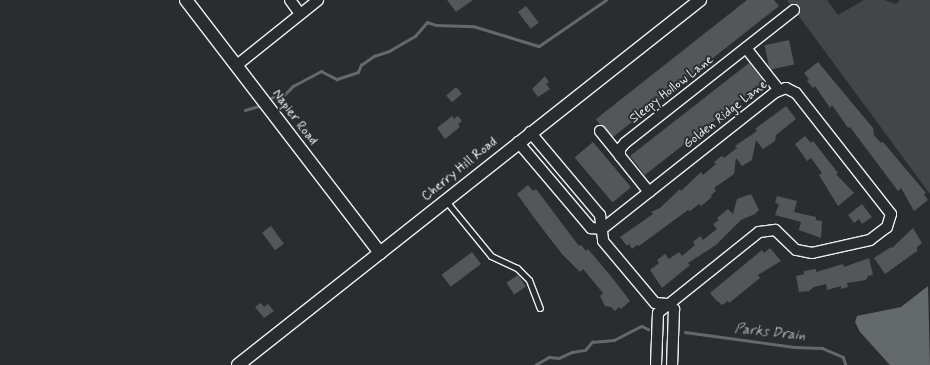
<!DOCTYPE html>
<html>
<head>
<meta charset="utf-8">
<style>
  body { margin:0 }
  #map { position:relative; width:930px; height:365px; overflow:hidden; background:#2a2d2e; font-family:Mynerve,sans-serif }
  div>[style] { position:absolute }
  .green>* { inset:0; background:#424648 }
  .water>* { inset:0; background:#63686b }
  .stream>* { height:2.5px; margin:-1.25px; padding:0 1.25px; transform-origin:1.25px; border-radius:1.25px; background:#63686b }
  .building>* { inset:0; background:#535759; transform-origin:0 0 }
  .roads { filter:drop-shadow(1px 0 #e8f1f8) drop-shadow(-1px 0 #e8f1f8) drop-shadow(0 1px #e8f1f8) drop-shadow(0 -1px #e8f1f8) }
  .service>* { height:5px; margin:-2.5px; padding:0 2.5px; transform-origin:2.5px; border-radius:2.5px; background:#2a2d2e }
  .minor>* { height:10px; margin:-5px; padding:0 5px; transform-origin:5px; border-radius:5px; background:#2a2d2e }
  .tertiary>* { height:12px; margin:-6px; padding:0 6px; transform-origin:6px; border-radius:6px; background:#2a2d2e }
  span { translate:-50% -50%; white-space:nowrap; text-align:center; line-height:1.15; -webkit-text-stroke:4px #2a2d2e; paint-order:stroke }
  .street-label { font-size:13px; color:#e8f1f8 }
  .water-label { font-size:14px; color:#acb3b9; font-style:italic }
</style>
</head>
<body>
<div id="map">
  <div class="green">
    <div style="clip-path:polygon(787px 0,827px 0,838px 15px,864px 0,885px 0,896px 4px,900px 0,930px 0,930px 194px)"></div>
  </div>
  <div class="water">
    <div style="clip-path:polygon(928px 286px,930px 365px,890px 365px,860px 332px,855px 322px,857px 316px,901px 307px)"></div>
  </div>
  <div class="stream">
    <div style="left:268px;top:100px;width:9px;rotate:-32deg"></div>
    <div style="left:276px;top:95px;width:8px"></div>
    <div style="left:284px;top:95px;width:13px;rotate:-45deg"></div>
    <div style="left:293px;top:86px;width:32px;rotate:-28deg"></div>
    <div style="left:321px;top:71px;width:18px;rotate:27deg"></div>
    <div style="left:337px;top:79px;width:22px;rotate:-18deg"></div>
    <div style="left:358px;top:72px;width:8px;rotate:-67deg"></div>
    <div style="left:361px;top:65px;width:16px;rotate:-35deg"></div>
    <div style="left:374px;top:56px;width:16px;rotate:-18deg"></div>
    <div style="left:389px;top:51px;width:30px;rotate:-30deg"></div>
    <div style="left:415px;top:36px;width:18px;rotate:-49deg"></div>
    <div style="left:427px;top:22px;width:9px;rotate:18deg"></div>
    <div style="left:436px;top:25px;width:37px;rotate:2deg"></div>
    <div style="left:473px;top:26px;width:69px;rotate:16.9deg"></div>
    <div style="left:539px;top:46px;width:81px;rotate:-34.5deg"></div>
    <div style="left:245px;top:110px;width:15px;rotate:-16deg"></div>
    <div style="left:685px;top:332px;width:110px;rotate:7.8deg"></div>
    <div style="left:794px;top:347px;width:28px;rotate:2deg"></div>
    <div style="left:822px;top:348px;width:23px;rotate:23deg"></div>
    <div style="left:843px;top:357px;width:9px;rotate:69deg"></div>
    <div style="left:535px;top:365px;width:16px;rotate:-30deg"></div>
    <div style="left:549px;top:357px;width:10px;rotate:6deg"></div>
    <div style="left:559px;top:358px;width:14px;rotate:-25deg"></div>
    <div style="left:572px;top:352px;width:13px;rotate:-9deg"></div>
    <div style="left:585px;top:350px;width:11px;rotate:-49deg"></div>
    <div style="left:592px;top:342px;width:22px;rotate:-5deg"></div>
    <div style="left:614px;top:340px;width:31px;rotate:-27deg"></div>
    <div style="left:642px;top:326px;width:7px;rotate:27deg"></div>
  </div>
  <div class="building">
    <div style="clip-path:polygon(447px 0,473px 0,456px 12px)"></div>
    <div style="clip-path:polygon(747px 0,774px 0,779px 6px,613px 137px,600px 125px,596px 119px)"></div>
    <div style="left:526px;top:6px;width:21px;height:10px;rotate:53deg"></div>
    <div style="left:789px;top:40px;width:25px;height:25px;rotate:78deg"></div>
    <div style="clip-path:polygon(818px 62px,873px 128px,874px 135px,881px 143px,883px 142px,926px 193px,924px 194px,928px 200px,914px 211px,901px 188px,898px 191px,850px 127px,848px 128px,832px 105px,830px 108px,815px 86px,813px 88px,807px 81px,809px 79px,804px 73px)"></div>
    <div style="left:749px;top:63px;width:24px;height:151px;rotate:52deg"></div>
    <div style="clip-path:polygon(545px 76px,549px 82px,546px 84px,550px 89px,538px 97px,532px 89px)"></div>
    <div style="left:456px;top:87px;width:9px;height:13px;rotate:49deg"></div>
    <div style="clip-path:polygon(786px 106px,796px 119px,776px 135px,775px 141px,763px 149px,756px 140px,752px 160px,742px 166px,736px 158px,734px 174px,714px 188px,716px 191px,711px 195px,712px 197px,701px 206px,699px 204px,690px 211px,688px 210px,639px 246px,637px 245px,632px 249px,629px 244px,627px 246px,620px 237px,653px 214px,651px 212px,660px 208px,680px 189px,681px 191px,701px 172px,703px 175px,716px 164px,714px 162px,722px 156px,724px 158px,737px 148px,735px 146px,757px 131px,755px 129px)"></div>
    <div style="clip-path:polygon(452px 116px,454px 119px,458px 116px,462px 121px,458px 124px,460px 127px,445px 139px,437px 128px)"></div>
    <div style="clip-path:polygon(805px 136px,811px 143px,813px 141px,838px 173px,836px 174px,854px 193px,838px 206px,819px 175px,822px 173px,811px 158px,807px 161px,795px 144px)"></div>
    <div style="left:593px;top:142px;width:59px;height:24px;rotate:50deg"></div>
    <div style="clip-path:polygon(528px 185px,533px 191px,536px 189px,579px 246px,581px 245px,586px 251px,588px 249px,614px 280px,630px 301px,621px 309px,619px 307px,615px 311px,611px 307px,605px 306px,600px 296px,603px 293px,583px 269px,580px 272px,562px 254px,535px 219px,517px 194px)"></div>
    <div style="clip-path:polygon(751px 194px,759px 210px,755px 214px,741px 220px,716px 245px,688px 263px,690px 265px,662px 288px,650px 270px,659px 263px,657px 260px,665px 254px,669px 259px,679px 252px,682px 256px,695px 245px,693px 242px,700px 236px,703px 240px,717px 229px,713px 224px,719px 220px,717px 218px,728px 209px,733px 214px,737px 199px)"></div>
    <div style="clip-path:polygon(777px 196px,797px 201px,794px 212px,816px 217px,816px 220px,822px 221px,821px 238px,799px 230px,801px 222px,775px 215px,779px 204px,775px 203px)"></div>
    <div style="clip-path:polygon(862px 204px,872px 217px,862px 224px,859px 219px,854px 223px,848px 215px)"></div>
    <div style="left:271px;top:226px;width:22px;height:11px;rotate:54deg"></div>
    <div style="clip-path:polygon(913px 228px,922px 243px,917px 247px,917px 251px,885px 274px,874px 258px,891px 247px,892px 248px)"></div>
    <div style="clip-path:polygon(770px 248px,781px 261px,758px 275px,760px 278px,729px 303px,728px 301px,722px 305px,716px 300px,710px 293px,762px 250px,764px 253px)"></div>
    <div style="left:472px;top:252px;width:15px;height:38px;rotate:53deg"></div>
    <div style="clip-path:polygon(869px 258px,873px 275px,868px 276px,866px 280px,847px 283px,848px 287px,841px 289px,841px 286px,827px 290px,826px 284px,814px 287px,809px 291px,799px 292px,796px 276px,804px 274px,804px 271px,816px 269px,816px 272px,843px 264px,844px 267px)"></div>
    <div style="left:518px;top:275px;width:14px;height:14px;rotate:56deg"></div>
    <div style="clip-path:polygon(261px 303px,264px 307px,268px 304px,274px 311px,264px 318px,255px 307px)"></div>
  </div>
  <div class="roads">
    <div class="service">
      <div style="left:446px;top:201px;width:71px;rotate:50.7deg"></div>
      <div style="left:491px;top:256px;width:29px;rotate:25deg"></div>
      <div style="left:517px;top:268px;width:17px;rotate:45deg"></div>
      <div style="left:529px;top:280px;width:30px;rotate:69deg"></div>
    </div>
    <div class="minor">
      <div style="left:290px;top:0;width:17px;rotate:54deg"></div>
      <div style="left:746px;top:48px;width:53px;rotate:51.8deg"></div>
      <div style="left:237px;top:65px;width:104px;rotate:-38.7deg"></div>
      <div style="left:600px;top:131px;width:32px;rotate:51deg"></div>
      <div style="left:530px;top:132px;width:109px;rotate:49.9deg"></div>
      <div style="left:600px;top:215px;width:26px;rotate:83deg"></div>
      <div style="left:603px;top:241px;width:81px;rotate:50deg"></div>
      <div style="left:655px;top:303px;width:12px;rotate:5deg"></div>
      <div style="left:667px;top:304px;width:9px;rotate:36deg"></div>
      <div style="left:674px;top:309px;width:56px;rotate:92deg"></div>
      <div style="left:518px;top:142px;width:113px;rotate:49.7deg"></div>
      <div style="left:591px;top:228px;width:11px;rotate:5deg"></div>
      <div style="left:649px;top:192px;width:46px;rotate:-128.9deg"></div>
      <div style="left:620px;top:156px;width:7px;rotate:-90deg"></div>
      <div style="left:620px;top:149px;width:8px;rotate:-50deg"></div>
      <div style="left:625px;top:143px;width:215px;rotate:-38.2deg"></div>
      <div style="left:602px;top:229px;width:219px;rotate:-38.3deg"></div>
      <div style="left:774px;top:93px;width:13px;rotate:-23deg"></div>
      <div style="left:786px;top:88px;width:11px;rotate:27deg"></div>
      <div style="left:796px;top:93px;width:154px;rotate:51.9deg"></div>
      <div style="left:891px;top:214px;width:14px;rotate:107deg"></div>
      <div style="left:887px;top:227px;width:21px;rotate:143deg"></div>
      <div style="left:870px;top:240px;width:59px;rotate:167.4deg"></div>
      <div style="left:812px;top:253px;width:16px;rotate:-169deg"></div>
      <div style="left:796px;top:250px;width:29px;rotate:-136deg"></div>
      <div style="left:775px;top:230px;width:16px;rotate:173deg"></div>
      <div style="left:759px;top:232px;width:129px;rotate:141.3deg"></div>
      <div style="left:658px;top:313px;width:52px;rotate:92.2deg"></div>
    </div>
    <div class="tertiary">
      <div style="left:186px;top:0;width:319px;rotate:52.5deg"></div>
      <div style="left:238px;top:365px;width:589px;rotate:-38.31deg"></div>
    </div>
  </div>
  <div class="street-label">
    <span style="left:672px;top:90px;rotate:-38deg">Sleepy Hollow Lane</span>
    <span style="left:726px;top:115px;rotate:-38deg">Golden Ridge Lane</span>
    <span style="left:294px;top:118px;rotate:53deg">Napier Road</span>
    <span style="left:460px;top:170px;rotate:-39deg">Cherry Hill Road</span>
  </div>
  <div class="water-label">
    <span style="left:770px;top:332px;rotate:6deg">Parks Drain</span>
  </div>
</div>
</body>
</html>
